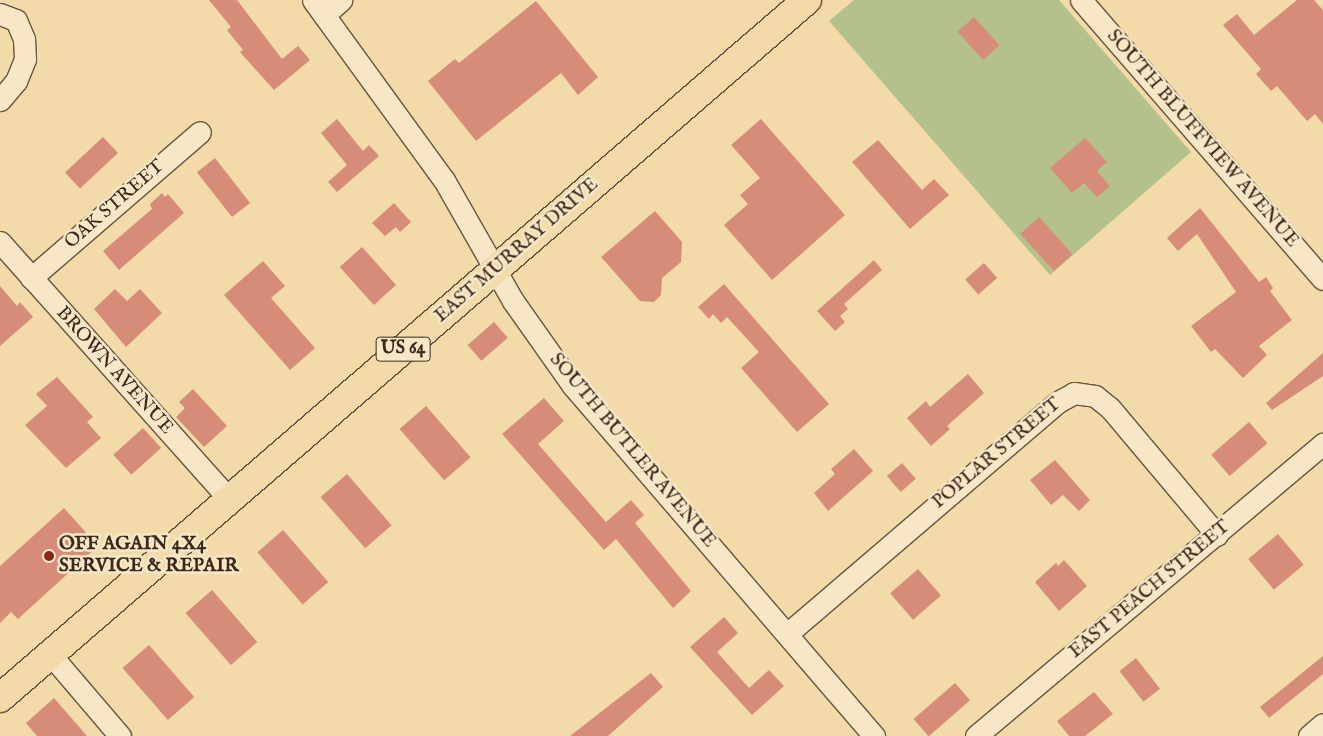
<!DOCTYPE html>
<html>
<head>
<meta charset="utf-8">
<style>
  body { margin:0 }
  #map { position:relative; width:1323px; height:736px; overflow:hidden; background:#f2daa9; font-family:"IM FELL English",serif }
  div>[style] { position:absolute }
  .green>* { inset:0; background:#b4c18d }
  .building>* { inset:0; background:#d78c7a; transform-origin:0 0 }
  .roads { filter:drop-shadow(1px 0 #6a543e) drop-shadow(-1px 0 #6a543e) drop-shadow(0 1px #6a543e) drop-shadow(0 -1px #6a543e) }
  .minor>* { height:21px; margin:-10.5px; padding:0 10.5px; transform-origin:10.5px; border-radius:10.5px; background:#f7e7c7 }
  .trunk>* { height:28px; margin:-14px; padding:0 14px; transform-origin:14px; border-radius:14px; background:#f2daa9 }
  .dots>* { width:14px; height:14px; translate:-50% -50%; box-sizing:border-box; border:2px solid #f7e7c7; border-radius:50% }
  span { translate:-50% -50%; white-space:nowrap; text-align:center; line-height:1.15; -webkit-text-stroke:5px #f7e7c7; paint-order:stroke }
  .shield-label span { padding:1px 4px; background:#f7e7c7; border:1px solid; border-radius:4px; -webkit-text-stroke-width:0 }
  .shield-label { font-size:18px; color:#3c281b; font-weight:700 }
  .street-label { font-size:19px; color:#3c281b }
  .poi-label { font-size:19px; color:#3c281b; font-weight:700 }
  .left { translate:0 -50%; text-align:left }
</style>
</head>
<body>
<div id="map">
  <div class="green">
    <div style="clip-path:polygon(854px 0,1059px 0,1191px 152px,1050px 275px,829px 21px)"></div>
  </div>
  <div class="building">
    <div style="clip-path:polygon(209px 0,237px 0,282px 59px,298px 46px,310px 60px,274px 90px,240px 52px,243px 50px,227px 30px,231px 27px)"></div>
    <div style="clip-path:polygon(1297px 0,1314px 0,1323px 10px,1323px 124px,1315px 114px,1307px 121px,1277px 86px,1271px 91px,1256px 74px,1261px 69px,1223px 25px,1237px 14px,1254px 35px)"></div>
    <div style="clip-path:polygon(536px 1px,598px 77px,578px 95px,561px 73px,476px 141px,428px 81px,455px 59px,459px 63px)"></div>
    <div style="left:974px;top:17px;width:38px;height:22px;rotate:48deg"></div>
    <div style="clip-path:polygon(337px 119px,363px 151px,369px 145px,379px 156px,337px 192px,328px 182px,347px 165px,321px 133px)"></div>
    <div style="clip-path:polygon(761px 119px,845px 215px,772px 280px,724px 225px,748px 204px,740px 195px,760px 178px,731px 145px)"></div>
    <div style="left:103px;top:137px;width:22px;height:52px;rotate:47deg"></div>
    <div style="clip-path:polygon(1085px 138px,1107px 162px,1097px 171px,1110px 186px,1097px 197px,1084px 183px,1072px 193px,1050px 168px)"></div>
    <div style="clip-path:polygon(878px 140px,922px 190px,934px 179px,949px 195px,910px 229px,852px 162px)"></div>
    <div style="left:215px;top:158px;width:57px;height:23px;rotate:52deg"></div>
    <div style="clip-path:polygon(162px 193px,165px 197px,168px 194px,184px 213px,119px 270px,103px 251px,152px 209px,150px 204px)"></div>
    <div style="clip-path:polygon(394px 203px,411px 222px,400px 232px,396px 227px,385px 236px,372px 223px)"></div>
    <div style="clip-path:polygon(1200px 208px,1259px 282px,1266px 277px,1273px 288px,1270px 291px,1292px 320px,1259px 346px,1267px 355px,1243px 378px,1215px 349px,1211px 352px,1191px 326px,1236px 292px,1197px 234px,1178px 251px,1167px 238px)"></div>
    <div style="clip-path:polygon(655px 211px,682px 242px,681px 262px,662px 278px,661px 295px,654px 302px,640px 301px,601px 257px)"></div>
    <div style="left:1039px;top:217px;width:50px;height:25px;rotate:48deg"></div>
    <div style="left:362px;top:247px;width:51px;height:30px;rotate:48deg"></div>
    <div style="clip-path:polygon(874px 260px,882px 270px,844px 304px,848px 309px,840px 316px,845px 322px,835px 331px,817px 311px)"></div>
    <div style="clip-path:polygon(263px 261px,285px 286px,271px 298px,315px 348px,290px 370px,224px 295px)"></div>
    <div style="left:984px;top:263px;width:20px;height:25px;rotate:49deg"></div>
    <div style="clip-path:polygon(724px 284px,829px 404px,797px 432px,741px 368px,759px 352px,727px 317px,721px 323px,713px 314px,709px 319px,698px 307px)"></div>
    <div style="clip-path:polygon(0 286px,17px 306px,20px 302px,33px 317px,0 346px)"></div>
    <div style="clip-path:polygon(115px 289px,127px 301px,140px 289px,162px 313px,126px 347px,94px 309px)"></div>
    <div style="left:494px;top:322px;width:21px;height:35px;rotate:49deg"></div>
    <div style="clip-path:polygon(1323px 353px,1323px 376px,1272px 410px,1266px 403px)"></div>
    <div style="clip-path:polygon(968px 374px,984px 393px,947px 426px,950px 429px,931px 446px,907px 418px,926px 401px,930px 407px)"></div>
    <div style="clip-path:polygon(57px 377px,93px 417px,87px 422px,101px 438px,66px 468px,25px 425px,47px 406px,36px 394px)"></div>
    <div style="clip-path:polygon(193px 389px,227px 426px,204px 447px,176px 417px,185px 408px,179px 402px)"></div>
    <div style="clip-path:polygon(544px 398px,564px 421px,538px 444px,606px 522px,631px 500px,644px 515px,635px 523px,691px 591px,673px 608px,616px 539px,604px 550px,502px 434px)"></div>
    <div style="left:426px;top:406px;width:68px;height:35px;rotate:49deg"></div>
    <div style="left:1249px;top:422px;width:28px;height:50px;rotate:49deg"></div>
    <div style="left:143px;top:428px;width:27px;height:40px;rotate:48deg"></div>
    <div style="clip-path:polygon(854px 449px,873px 471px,828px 511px,814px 493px,835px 474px,831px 469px)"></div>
    <div style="clip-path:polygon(1055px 460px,1090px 500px,1079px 511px,1063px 495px,1051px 505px,1030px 480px)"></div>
    <div style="left:902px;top:463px;width:21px;height:20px;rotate:49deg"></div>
    <div style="left:347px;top:474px;width:68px;height:35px;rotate:49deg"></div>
    <div style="clip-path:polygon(64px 508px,98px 546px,18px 619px,11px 612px,0 623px,0 566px)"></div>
    <div style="left:283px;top:530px;width:69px;height:34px;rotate:49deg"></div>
    <div style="left:1278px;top:534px;width:40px;height:39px;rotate:50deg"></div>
    <div style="clip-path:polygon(1064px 560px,1087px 586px,1059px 611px,1035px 582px,1056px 563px,1058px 566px)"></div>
    <div style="left:918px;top:569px;width:35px;height:37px;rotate:49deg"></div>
    <div style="left:212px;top:590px;width:69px;height:35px;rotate:49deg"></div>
    <div style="clip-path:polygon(724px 617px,738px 633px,717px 652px,749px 688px,769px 670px,784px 686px,752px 715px,690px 647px)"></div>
    <div style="left:149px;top:645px;width:69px;height:35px;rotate:49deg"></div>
    <div style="clip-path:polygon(1323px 656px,1323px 674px,1269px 718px,1260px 707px)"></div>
    <div style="left:1136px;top:658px;width:39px;height:21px;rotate:52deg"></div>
    <div style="clip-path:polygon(651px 673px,663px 687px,608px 736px,570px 736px)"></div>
    <div style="left:955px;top:683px;width:23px;height:55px;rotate:49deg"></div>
    <div style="clip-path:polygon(1094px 692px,1113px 714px,1085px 736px,1069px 736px,1057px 721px)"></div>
    <div style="clip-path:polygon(54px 698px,87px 736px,37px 736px,26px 723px)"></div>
  </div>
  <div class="roads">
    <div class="minor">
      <div style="left:313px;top:0;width:223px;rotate:54deg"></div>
      <div style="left:444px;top:180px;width:139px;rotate:60.3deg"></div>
      <div style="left:513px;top:301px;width:104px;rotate:54.8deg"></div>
      <div style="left:573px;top:386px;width:462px;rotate:49.3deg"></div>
      <div style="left:1081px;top:0;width:369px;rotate:49.1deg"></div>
      <div style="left:0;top:14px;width:17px;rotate:21deg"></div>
      <div style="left:16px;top:20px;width:21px;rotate:67deg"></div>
      <div style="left:24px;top:39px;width:20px;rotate:87deg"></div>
      <div style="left:25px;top:59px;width:24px;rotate:112deg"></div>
      <div style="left:16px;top:81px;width:25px;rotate:130deg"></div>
      <div style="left:324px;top:15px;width:23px;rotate:-41deg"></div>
      <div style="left:0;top:242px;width:344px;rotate:48.3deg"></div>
      <div style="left:31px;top:278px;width:223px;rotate:-40.8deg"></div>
      <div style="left:787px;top:634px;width:357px;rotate:-40.6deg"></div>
      <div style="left:1058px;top:402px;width:18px;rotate:-29deg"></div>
      <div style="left:1074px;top:393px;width:21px;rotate:8deg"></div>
      <div style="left:1095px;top:396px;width:19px;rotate:39deg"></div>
      <div style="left:1110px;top:408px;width:166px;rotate:49.9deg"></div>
      <div style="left:50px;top:654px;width:108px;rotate:49.5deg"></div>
      <div style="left:976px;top:736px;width:454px;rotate:-40.1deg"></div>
      <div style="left:1309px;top:736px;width:18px;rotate:-41deg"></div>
    </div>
    <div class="trunk">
      <div style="left:0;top:698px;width:1067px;rotate:-40.86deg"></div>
    </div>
  </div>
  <div class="dots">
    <div style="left:49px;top:556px;background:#8f2418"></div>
  </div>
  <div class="shield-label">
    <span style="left:403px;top:349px">US 64</span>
  </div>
  <div class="street-label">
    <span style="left:1202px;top:139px;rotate:49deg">SOUTH BLUFFVIEW AVENUE</span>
    <span style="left:115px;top:205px;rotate:-41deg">OAK STREET</span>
    <span style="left:517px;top:251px;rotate:-41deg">EAST MURRAY DRIVE</span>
    <span style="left:114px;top:371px;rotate:48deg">BROWN AVENUE</span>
    <span style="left:632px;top:451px;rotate:50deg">SOUTH BUTLER AVENUE</span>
    <span style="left:997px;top:454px;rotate:-40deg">POPLAR STREET</span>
    <span style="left:1150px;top:590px;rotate:-40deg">EAST PEACH STREET</span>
  </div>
  <div class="poi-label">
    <span class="left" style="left:59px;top:556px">OFF AGAIN 4X4<br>SERVICE &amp; REPAIR</span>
  </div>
</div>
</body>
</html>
